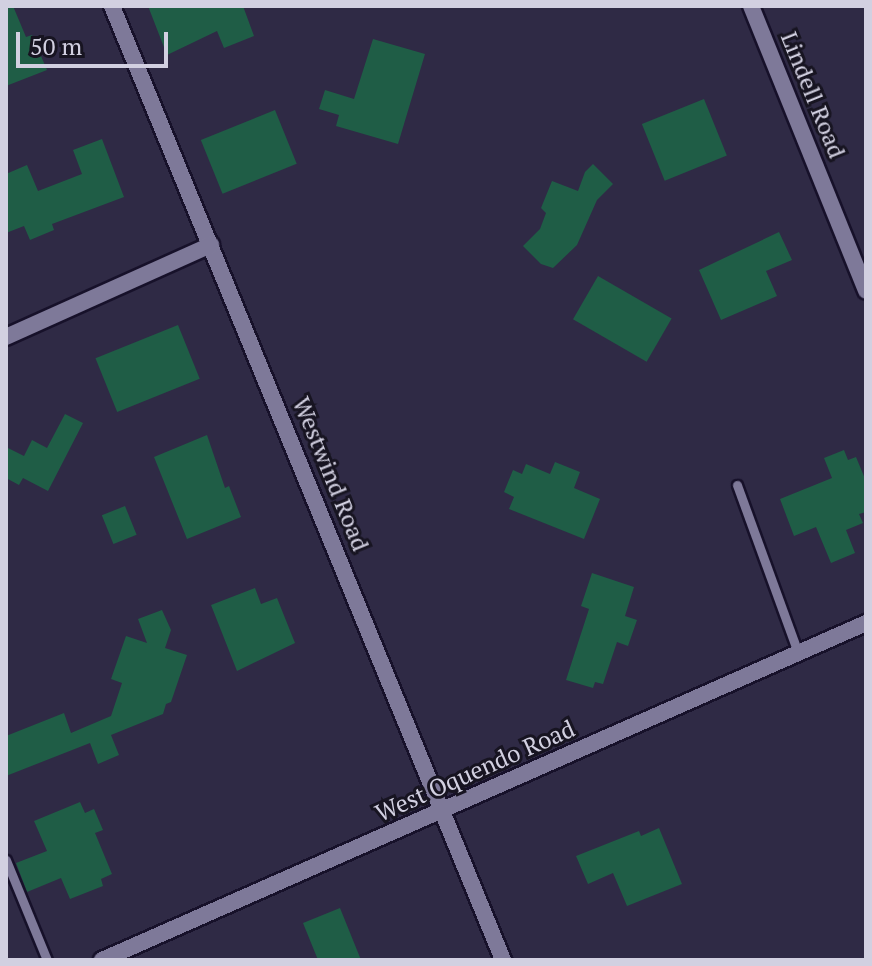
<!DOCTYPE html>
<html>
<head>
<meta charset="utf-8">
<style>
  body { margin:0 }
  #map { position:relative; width:872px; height:966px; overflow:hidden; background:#2f2a45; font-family:"PT Serif",serif }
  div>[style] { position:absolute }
  .building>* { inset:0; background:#1f5d46; transform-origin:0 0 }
  .roads { filter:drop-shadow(2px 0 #17112a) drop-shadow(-2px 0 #17112a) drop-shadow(0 2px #17112a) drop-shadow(0 -2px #17112a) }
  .service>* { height:9px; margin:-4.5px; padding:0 4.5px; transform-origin:4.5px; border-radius:4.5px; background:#7e7999 }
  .minor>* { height:16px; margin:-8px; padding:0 8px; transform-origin:8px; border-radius:8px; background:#7e7999 }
  .tertiary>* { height:16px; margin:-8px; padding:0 8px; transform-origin:8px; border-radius:8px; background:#7e7999 }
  span { translate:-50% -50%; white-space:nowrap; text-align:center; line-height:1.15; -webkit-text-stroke:6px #171421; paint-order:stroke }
  .street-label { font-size:24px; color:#d2d0e1 }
  .frame { position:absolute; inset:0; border:8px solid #d2d0e1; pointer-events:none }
  .scale { position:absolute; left:16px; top:32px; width:152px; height:36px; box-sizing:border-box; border:4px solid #d2d0e1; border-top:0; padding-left:10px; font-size:24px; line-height:28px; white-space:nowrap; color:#d2d0e1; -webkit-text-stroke:6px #171421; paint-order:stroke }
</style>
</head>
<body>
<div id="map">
  <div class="building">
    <div style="clip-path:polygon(6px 6px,13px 6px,26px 37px,32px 35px,47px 70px,6px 86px)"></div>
    <div style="clip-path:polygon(148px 6px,243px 6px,254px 36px,224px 48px,217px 31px,167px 55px)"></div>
    <div style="clip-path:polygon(373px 39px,425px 54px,398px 144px,336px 126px,339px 115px,319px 109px,325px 90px,354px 99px)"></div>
    <div style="left:704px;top:99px;width:61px;height:67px;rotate:68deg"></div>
    <div style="left:275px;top:110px;width:58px;height:80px;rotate:68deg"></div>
    <div style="clip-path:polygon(102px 139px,124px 197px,52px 224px,54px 230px,30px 240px,24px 226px,6px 233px,6px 174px,27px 165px,38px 191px,82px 174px,73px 150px)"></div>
    <div style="clip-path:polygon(593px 164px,613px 184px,597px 200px,577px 245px,553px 268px,541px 264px,523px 246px,540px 229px,546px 213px,541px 208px,552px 181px,578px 191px,585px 172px)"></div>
    <div style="clip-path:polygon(779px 232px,792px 260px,766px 271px,777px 296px,721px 320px,699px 270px)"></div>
    <div style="left:598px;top:276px;width:85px;height:50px;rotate:30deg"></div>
    <div style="left:178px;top:325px;width:58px;height:89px;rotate:68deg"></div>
    <div style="clip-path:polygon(65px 414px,83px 423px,48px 491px,23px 478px,19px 485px,6px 478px,6px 447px,24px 456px,32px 440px,47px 448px)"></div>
    <div style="clip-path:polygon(207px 435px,225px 488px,229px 486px,241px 517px,187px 539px,154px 457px)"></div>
    <div style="clip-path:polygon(844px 450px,848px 460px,856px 457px,866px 481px,866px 512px,859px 514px,863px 523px,846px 530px,855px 553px,831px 563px,816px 527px,794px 536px,780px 499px,832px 478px,824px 458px)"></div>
    <div style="clip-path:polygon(555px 462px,580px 472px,574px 488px,600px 499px,584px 539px,509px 509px,514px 497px,504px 492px,513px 470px,522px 474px,526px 464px,550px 474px)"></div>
    <div style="left:125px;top:506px;width:31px;height:25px;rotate:68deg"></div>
    <div style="clip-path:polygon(592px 573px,634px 587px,625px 616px,637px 620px,628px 646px,617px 642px,603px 684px,595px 682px,593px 688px,566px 680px,589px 609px,581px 606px)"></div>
    <div style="clip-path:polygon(255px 588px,261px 604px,277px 598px,295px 643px,237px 671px,211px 605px)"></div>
    <div style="clip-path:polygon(162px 610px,171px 630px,165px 648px,187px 655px,171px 702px,166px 704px,163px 714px,111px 735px,119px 755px,98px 764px,90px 743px,6px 776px,6px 736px,64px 713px,71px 733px,111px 716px,122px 683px,111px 679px,126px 636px,147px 643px,138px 619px)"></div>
    <div style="clip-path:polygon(80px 802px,85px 813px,94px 809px,103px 830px,95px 833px,112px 874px,101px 879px,103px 886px,70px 899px,61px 878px,27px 892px,16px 863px,47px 851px,34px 821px)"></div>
    <div style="clip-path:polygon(659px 828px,682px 884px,627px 906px,613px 873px,588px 884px,576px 856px,639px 831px,641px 836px)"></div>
    <div style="clip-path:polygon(340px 908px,361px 960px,318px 960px,303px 923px)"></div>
  </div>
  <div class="roads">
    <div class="service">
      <div style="left:737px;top:485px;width:179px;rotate:70deg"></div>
      <div style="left:6px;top:860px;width:108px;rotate:67.7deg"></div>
    </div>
    <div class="minor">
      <div style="left:112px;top:6px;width:1031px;rotate:67.71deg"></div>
      <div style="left:6px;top:337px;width:225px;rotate:-24.2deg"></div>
    </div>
    <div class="tertiary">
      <div style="left:751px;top:6px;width:307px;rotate:68deg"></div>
      <div style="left:102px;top:960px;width:835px;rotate:-23.8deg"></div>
    </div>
  </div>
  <div class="street-label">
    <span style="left:813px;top:95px;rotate:68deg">Lindell Road</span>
    <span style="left:331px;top:474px;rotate:68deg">Westwind Road</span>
    <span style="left:475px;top:771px;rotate:-24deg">West Oquendo Road</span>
  </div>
  <div class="frame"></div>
  <div class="scale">50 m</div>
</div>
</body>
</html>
